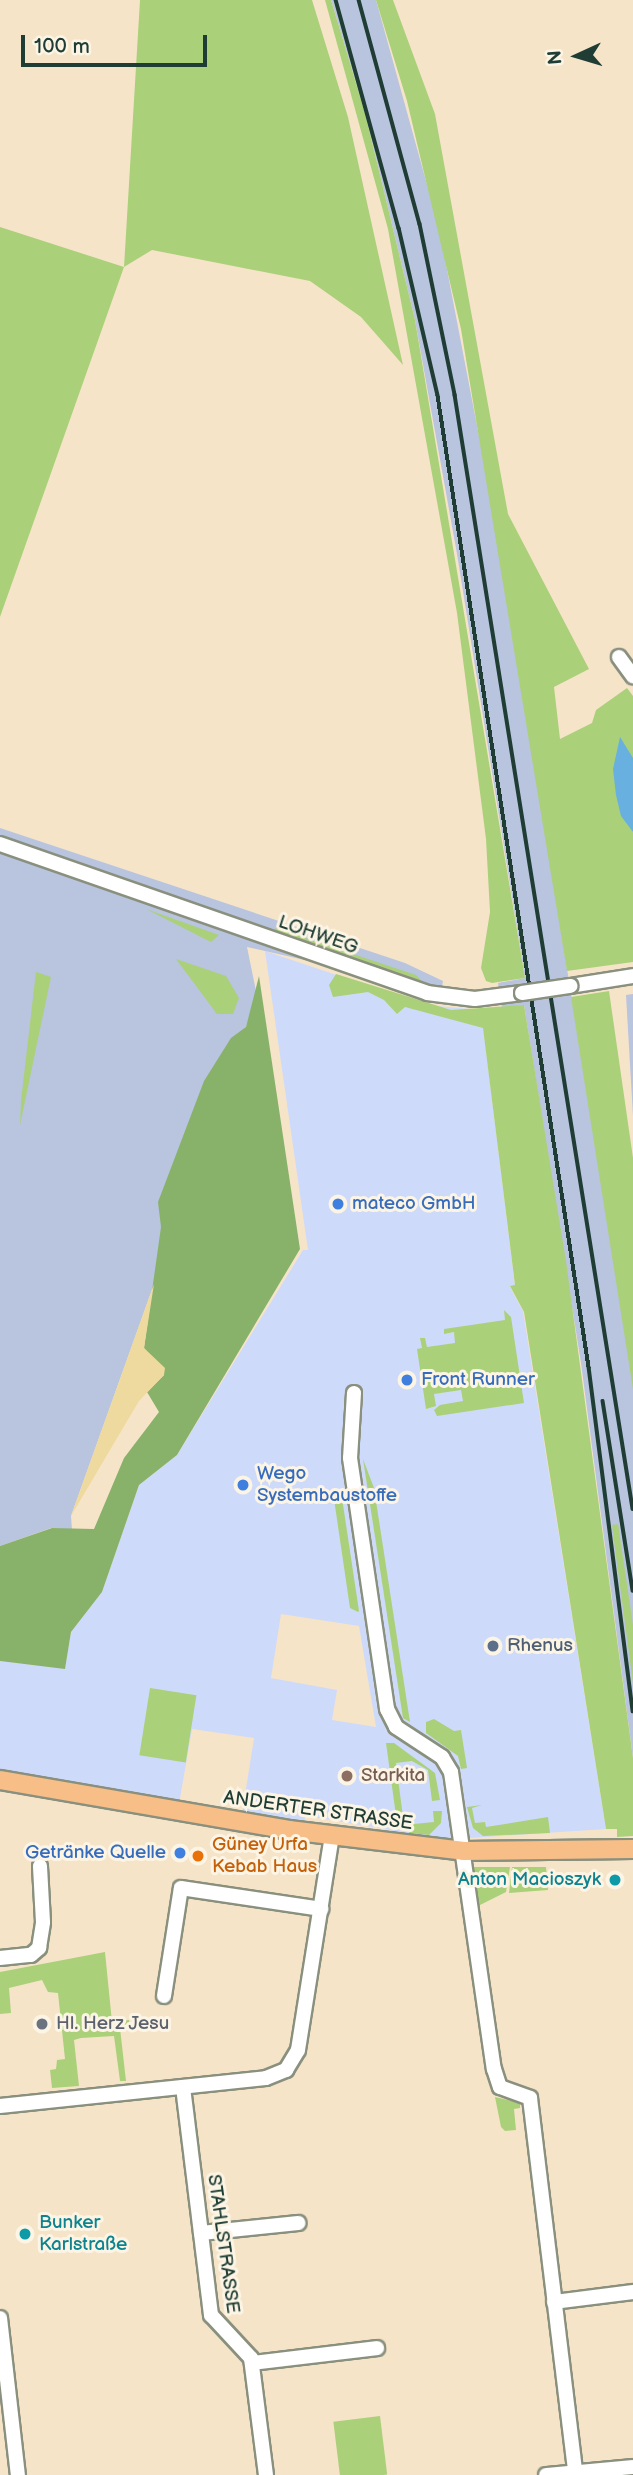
<!DOCTYPE html>
<html>
<head>
<meta charset="utf-8">
<style>
  body { margin:0 }
  #map { position:relative; width:633px; height:2475px; overflow:hidden; background:#f6e4c9; font-family:"Balsamiq Sans",sans-serif }
  div>[style] { position:absolute }
  .built>* { inset:0; background:#cedafa }
  .industrial>* { inset:0; background:#b9c4de }
  .green>* { inset:0; background:#abd07a; transform-origin:0 0 }
  .forest>* { inset:0; background:#88b26a }
  .sand>* { inset:0; background:#eeda9e }
  .water>* { inset:0; background:#67b0df }
  .roads { filter:drop-shadow(2px 0 #8a907e) drop-shadow(-2px 0 #8a907e) drop-shadow(0 2px #8a907e) drop-shadow(0 -2px #8a907e) }
  .minor>* { height:14px; margin:-7px; padding:0 7px; transform-origin:7px; border-radius:7px; background:#fff }
  .major>* { height:18px; margin:-9px; padding:0 9px; transform-origin:9px; border-radius:9px; background:#f7be88 }
  .rail>* { height:3.5px; margin:-1.75px; padding:0 1.75px; transform-origin:1.75px; border-radius:1.75px; background:#1f3d34 }
  .bridges { filter:drop-shadow(2px 0 #8a907e) drop-shadow(-2px 0 #8a907e) drop-shadow(0 2px #8a907e) drop-shadow(0 -2px #8a907e) }
  .minor-bridge>* { height:14px; margin:-7px; padding:0 7px; transform-origin:7px; border-radius:7px; background:#fff }
  .dots>* { width:19px; height:19px; translate:-50% -50%; box-sizing:border-box; border:4px solid #fcf5e5; border-radius:50% }
  span { translate:-50% -50%; white-space:nowrap; text-align:center; line-height:1.15; -webkit-text-stroke:6px #fcf5e5; paint-order:stroke }
  .street-label { font-size:19px; color:#1f3d34 }
  .shop-label { font-size:19px; color:#366cbe }
  .left { translate:0 -50%; text-align:left }
  .right { translate:-100% -50%; text-align:right }
  .service-label { font-size:19px; color:#4e5e75 }
  .education-label { font-size:19px; color:#785e54 }
  .food-label { font-size:19px; color:#c56008 }
  .culture-label { font-size:19px; color:#0d838f }
  .worship-label { font-size:19px; color:#5b616d }
  .north { position:absolute; left:542px; top:21px; width:70px; height:70px; -webkit-text-stroke:5px #fcf5e5; paint-order:stroke; rotate:266deg; font-size:19px; font-weight:700; line-height:28px; text-align:center; color:#1f3d34 }
  .north::after { content:''; display:block; margin:auto; width:24px; height:32px; background:#1f3d34; clip-path:polygon(50% 0,100% 100%,50% 72%,0 100%) }
  .scale { position:absolute; left:21px; top:35px; width:186px; height:32px; box-sizing:border-box; border:4px solid #1f3d34; border-top:0; padding-left:9px; font-size:21px; line-height:24px; white-space:nowrap; color:#1f3d34; -webkit-text-stroke:5px #fcf5e5; paint-order:stroke }
</style>
</head>
<body>
<div id="map">
  <div class="built">
    <div style="clip-path:polygon(evenodd,265px 951px,426px 1005px,481px 1010px,515px 1286px,510px 1287px,523px 1311px,606px 1829px,425px 1841px,392px 1836px,391px 1830px,306px 1816px,303px 1824px,242px 1814px,254px 1738px,192px 1729px,179px 1804px,0 1773px,0 1661px,65px 1668px,71px 1632px,102px 1592px,139px 1485px,177px 1455px,303px 1250px,308px 1250px,265px 951px,281px 1614px,359px 1626px,376px 1727px,332px 1720px,337px 1690px,271px 1678px,281px 1614px)"></div>
  </div>
  <div class="industrial">
    <div style="clip-path:polygon(331px 0,376px 0,439px 228px,493px 509px,633px 1379px,633px 1758px,581px 1363px,524px 1005px,502px 1008px,498px 983px,525px 978px,457px 554px,415px 320px,365px 113px)"></div>
    <div style="clip-path:polygon(0 828px,405px 963px,443px 981px,441px 991px,247px 947px,257px 996px,71px 1516px,72px 1530px,51px 1528px,0 1546px)"></div>
    <div style="clip-path:polygon(633px 994px,633px 1116px,626px 995px)"></div>
  </div>
  <div class="green">
    <div style="clip-path:polygon(140px 0,312px 0,348px 117px,403px 365px,361px 317px,310px 281px,152px 250px,124px 267px,0 617px,0 227px,124px 267px)"></div>
    <div style="clip-path:polygon(325px 0,331px 0,365px 113px,415px 320px,525px 978px,492px 983px,486px 981px,481px 968px,490px 912px,486px 839px,457px 613px,388px 229px)"></div>
    <div style="clip-path:polygon(376px 0,393px 0,435px 114px,508px 514px,589px 669px,554px 687px,560px 739px,592px 723px,596px 710px,627px 688px,633px 696px,633px 962px,567px 971px,461px 329px,407px 101px)"></div>
    <div style="clip-path:polygon(146px 909px,219px 935px,211px 942px)"></div>
    <div style="clip-path:polygon(275px 928px,416px 975px,427px 986px,273px 933px)"></div>
    <div style="clip-path:polygon(176px 959px,226px 976px,239px 998px,233px 1014px,217px 1014px)"></div>
    <div style="clip-path:polygon(36px 972px,51px 977px,20px 1125px,21px 1101px)"></div>
    <div style="clip-path:polygon(336px 974px,451px 1010px,524px 1005px,566px 1261px,633px 1758px,633px 1836px,617px 1837px,617px 1829px,606px 1829px,524px 1312px,510px 1286px,515px 1285px,483px 1028px,405px 1007px,397px 1014px,384px 1000px,368px 992px,333px 997px,329px 985px)"></div>
    <div style="clip-path:polygon(609px 991px,633px 1158px,633px 1389px,571px 997px)"></div>
    <div style="clip-path:polygon(504px 1310px,511px 1317px,524px 1403px,437px 1416px,434px 1410px,440px 1405px,463px 1401px,461px 1390px,434px 1394px,436px 1406px,426px 1409px,417px 1349px,422px 1348px,420px 1338px,425px 1338px,427px 1347px,455px 1343px,454px 1332px,444px 1334px,444px 1329px,505px 1320px)"></div>
    <div style="clip-path:polygon(363px 1459px,374px 1488px,410px 1722px,403px 1718px)"></div>
    <div style="clip-path:polygon(342px 1498px,359px 1611px,358px 1612px,350px 1608px,334px 1499px)"></div>
    <div style="clip-path:polygon(618px 1524px,633px 1625px,633px 1683px,612px 1525px)"></div>
    <div style="left:150px;top:1688px;width:47px;height:68px;rotate:9deg"></div>
    <div style="clip-path:polygon(434px 1719px,454px 1731px,461px 1730px,467px 1768px,461px 1769px,458px 1756px,426px 1733px,426px 1722px)"></div>
    <div style="clip-path:polygon(386px 1743px,394px 1743px,435px 1773px,440px 1800px,432px 1801px,428px 1770px,412px 1761px,396px 1763px,403px 1817px,413px 1815px,414px 1824px,434px 1822px,433px 1811px,442px 1811px,441px 1823px,429px 1835px,409px 1833px,408px 1825px,397px 1823px)"></div>
    <div style="clip-path:polygon(482px 1805px,472px 1808px,475px 1823px,485px 1822px,486px 1827px,548px 1817px,550px 1833px,483px 1836px,473px 1828px,467px 1807px)"></div>
    <div style="clip-path:polygon(473px 1867px,510px 1867px,506px 1892px,478px 1906px)"></div>
    <div style="clip-path:polygon(512px 1867px,546px 1867px,548px 1890px,509px 1893px)"></div>
    <div style="clip-path:polygon(105px 1952px,112px 2022px,129px 2020px,130px 2027px,120px 2028px,126px 2081px,120px 2081px,114px 2036px,81px 2038px,74px 2040px,79px 2086px,52px 2088px,50px 2070px,56px 2069px,57px 2060px,65px 2059px,58px 1993px,48px 1992px,42px 1980px,9px 1988px,11px 2013px,0 2014px,0 1972px)"></div>
    <div style="clip-path:polygon(495px 2097px,520px 2103px,520px 2108px,514px 2109px,516px 2130px,505px 2131px,501px 2127px)"></div>
    <div style="left:380px;top:2416px;width:59px;height:47px;rotate:83deg"></div>
  </div>
  <div class="forest">
    <div style="clip-path:polygon(259px 976px,300px 1249px,177px 1455px,139px 1485px,102px 1592px,71px 1632px,65px 1669px,0 1661px,0 1546px,52px 1528px,94px 1529px,124px 1458px,159px 1412px,147px 1392px,164px 1375px,144px 1348px,161px 1227px,158px 1202px,204px 1081px,231px 1038px,246px 1027px)"></div>
  </div>
  <div class="sand">
    <div style="clip-path:polygon(154px 1284px,144px 1348px,165px 1368px,164px 1375px,139px 1401px,71px 1516px)"></div>
  </div>
  <div class="water">
    <div style="clip-path:polygon(620px 737px,633px 758px,633px 832px,621px 816px,616px 795px,613px 769px)"></div>
  </div>
  <div class="roads">
    <div class="minor">
      <div style="left:619px;top:657px;width:24px;rotate:54deg"></div>
      <div style="left:0;top:844px;width:452px;rotate:19.2deg"></div>
      <div style="left:427px;top:993px;width:48px;rotate:7.1deg"></div>
      <div style="left:475px;top:999px;width:47px;rotate:-7.3deg"></div>
      <div style="left:570px;top:986px;width:64px;rotate:-9deg"></div>
      <div style="left:354px;top:1393px;width:65px;rotate:93.5deg"></div>
      <div style="left:350px;top:1458px;width:254px;rotate:81.6deg"></div>
      <div style="left:387px;top:1709px;width:20px;rotate:63deg"></div>
      <div style="left:396px;top:1727px;width:55px;rotate:33.1deg"></div>
      <div style="left:442px;top:1757px;width:17px;rotate:59deg"></div>
      <div style="left:451px;top:1772px;width:300px;rotate:81.8deg"></div>
      <div style="left:494px;top:2069px;width:19px;rotate:72deg"></div>
      <div style="left:500px;top:2087px;width:32px;rotate:20deg"></div>
      <div style="left:530px;top:2098px;width:377px;rotate:83.1deg"></div>
      <div style="left:0;top:1958px;width:31px;rotate:-6deg"></div>
      <div style="left:31px;top:1955px;width:11px;rotate:-41deg"></div>
      <div style="left:39px;top:1948px;width:26px;rotate:-81deg"></div>
      <div style="left:43px;top:1922px;width:56px;rotate:-93.1deg"></div>
      <div style="left:164px;top:1996px;width:109px;rotate:-81.1deg"></div>
      <div style="left:181px;top:1888px;width:142px;rotate:8.5deg"></div>
      <div style="left:183px;top:2087px;width:230px;rotate:83deg"></div>
      <div style="left:211px;top:2315px;width:59px;rotate:47.1deg"></div>
      <div style="left:251px;top:2358px;width:118px;rotate:82.7deg"></div>
      <div style="left:0;top:2106px;width:267px;rotate:-6deg"></div>
      <div style="left:266px;top:2078px;width:22px;rotate:-22deg"></div>
      <div style="left:286px;top:2070px;width:23px;rotate:-59deg"></div>
      <div style="left:298px;top:2050px;width:217px;rotate:-81deg"></div>
      <div style="left:201px;top:2233px;width:98px;rotate:-5.9deg"></div>
      <div style="left:554px;top:2302px;width:80px;rotate:-7.2deg"></div>
      <div style="left:0;top:2318px;width:158px;rotate:83.5deg"></div>
      <div style="left:252px;top:2363px;width:126px;rotate:-6.8deg"></div>
      <div style="left:546px;top:2475px;width:87px;rotate:-5.3deg"></div>
    </div>
    <div class="major">
      <div style="left:0;top:1780px;width:293px;rotate:9.8deg"></div>
      <div style="left:289px;top:1830px;width:176px;rotate:6.8deg"></div>
      <div style="left:464px;top:1851px;width:169px;rotate:-0.7deg"></div>
    </div>
  </div>
  <div class="rail">
    <div style="left:336px;top:0;width:237px;rotate:74.6deg"></div>
    <div style="left:399px;top:228px;width:172px;rotate:76.9deg"></div>
    <div style="left:438px;top:396px;width:983px;rotate:81.16deg"></div>
    <div style="left:589px;top:1367px;width:347px;rotate:82.7deg"></div>
    <div style="left:359px;top:0;width:232px;rotate:74.8deg"></div>
    <div style="left:420px;top:224px;width:175px;rotate:78.4deg"></div>
    <div style="left:455px;top:395px;width:1128px;rotate:80.92deg"></div>
    <div style="left:603px;top:1401px;width:192px;rotate:81deg"></div>
  </div>
  <div class="bridges">
    <div class="minor-bridge">
      <div style="left:522px;top:993px;width:49px;rotate:-8.3deg"></div>
    </div>
  </div>
  <div class="dots">
    <div style="left:338px;top:1204px;background:#3f7fe0"></div>
    <div style="left:407px;top:1380px;background:#3f7fe0"></div>
    <div style="left:243px;top:1485px;background:#3f7fe0"></div>
    <div style="left:493px;top:1646px;background:#5c6f8a"></div>
    <div style="left:347px;top:1776px;background:#8d6e63"></div>
    <div style="left:180px;top:1853px;background:#3f7fe0"></div>
    <div style="left:198px;top:1856px;background:#e8710a"></div>
    <div style="left:615px;top:1880px;background:#0f9aa8"></div>
    <div style="left:42px;top:2024px;background:#6b7280"></div>
    <div style="left:25px;top:2234px;background:#0f9aa8"></div>
  </div>
  <div class="street-label">
    <span style="left:318px;top:935px;rotate:19deg">LOHWEG</span>
    <span style="left:318px;top:1811px;rotate:8deg">ANDERTER STRASSE</span>
    <span style="left:223px;top:2244px;rotate:82deg">STAHLSTRASSE</span>
  </div>
  <div class="shop-label">
    <span class="left" style="left:352px;top:1204px">mateco GmbH</span>
    <span class="left" style="left:421px;top:1380px">Front Runner</span>
    <span class="left" style="left:257px;top:1485px">Wego<br>Systembaustoffe</span>
    <span class="right" style="left:166px;top:1853px">Getränke Quelle</span>
  </div>
  <div class="service-label">
    <span class="left" style="left:507px;top:1646px">Rhenus</span>
  </div>
  <div class="education-label">
    <span class="left" style="left:361px;top:1776px">Starkita</span>
  </div>
  <div class="food-label">
    <span class="left" style="left:212px;top:1856px">Güney Urfa<br>Kebab Haus</span>
  </div>
  <div class="culture-label">
    <span class="right" style="left:601px;top:1880px">Anton Macioszyk</span>
    <span class="left" style="left:39px;top:2234px">Bunker<br>Karlstraße</span>
  </div>
  <div class="worship-label">
    <span class="left" style="left:56px;top:2024px">Hl. Herz Jesu</span>
  </div>
  <div class="north">N</div>
  <div class="scale">100 m</div>
</div>
</body>
</html>
